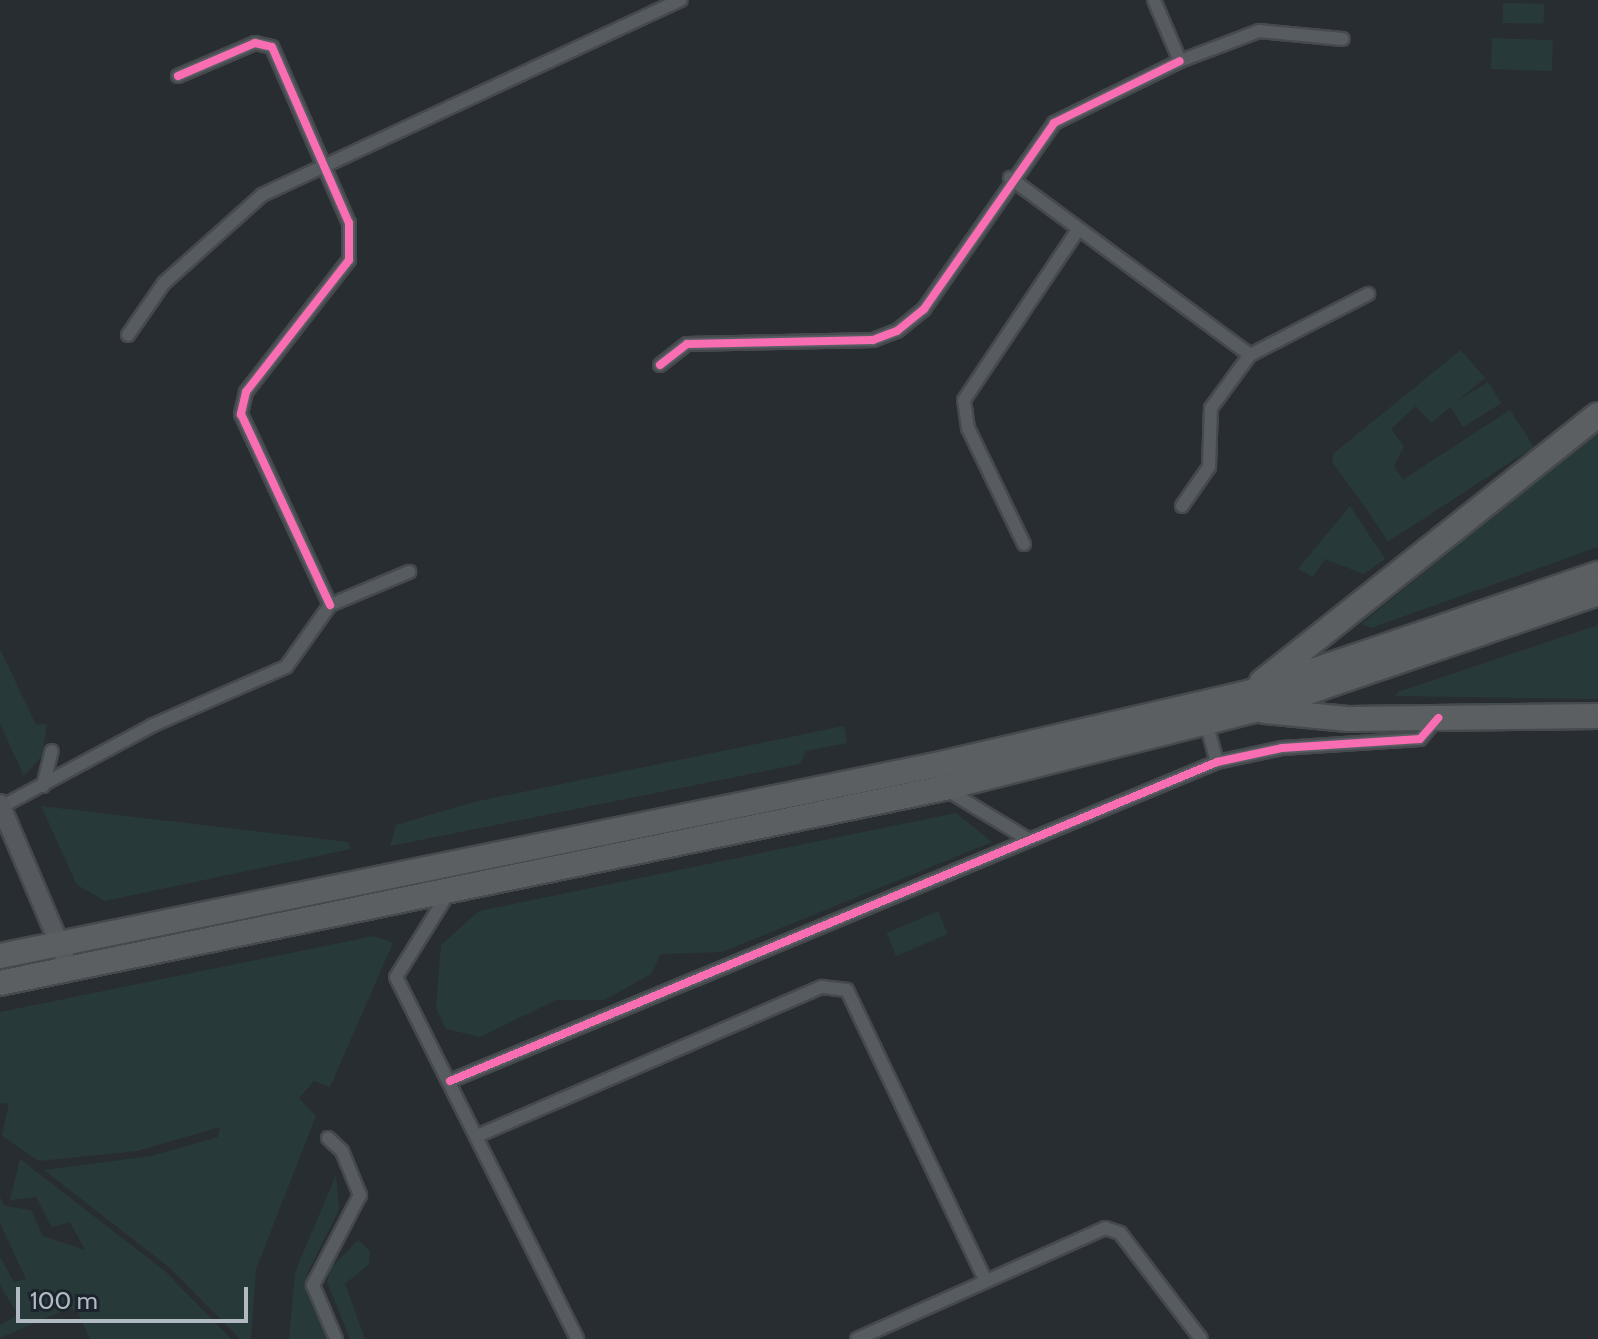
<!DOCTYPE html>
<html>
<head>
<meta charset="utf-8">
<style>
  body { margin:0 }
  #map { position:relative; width:1598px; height:1339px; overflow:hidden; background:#282d32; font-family:Cabin,sans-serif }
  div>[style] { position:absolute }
  .green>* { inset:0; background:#283939; transform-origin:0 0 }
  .roads { filter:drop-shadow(2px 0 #46494d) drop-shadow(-2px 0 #46494d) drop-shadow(0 2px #46494d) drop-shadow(0 -2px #46494d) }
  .street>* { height:12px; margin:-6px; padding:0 6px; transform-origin:6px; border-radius:6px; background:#575c61 }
  .secondary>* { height:18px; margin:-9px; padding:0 9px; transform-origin:9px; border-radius:9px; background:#565a5f }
  .highway>* { height:24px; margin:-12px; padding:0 12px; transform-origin:12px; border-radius:12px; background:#5c5f61 }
  .cycleway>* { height:8px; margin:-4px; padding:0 4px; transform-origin:4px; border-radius:4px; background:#f96db3 }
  span { translate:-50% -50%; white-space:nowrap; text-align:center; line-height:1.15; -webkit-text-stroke:6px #1c242c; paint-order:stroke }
  .scale { position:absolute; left:16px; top:1287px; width:232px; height:36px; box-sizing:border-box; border:4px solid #b1bac3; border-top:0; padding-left:10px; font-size:24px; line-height:28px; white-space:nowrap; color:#b1bac3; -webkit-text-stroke:6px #1c242c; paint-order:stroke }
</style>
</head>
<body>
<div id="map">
  <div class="green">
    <div style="left:1503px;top:3px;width:41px;height:20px;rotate:1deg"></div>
    <div style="left:1492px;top:38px;width:61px;height:31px;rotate:2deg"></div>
    <div style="clip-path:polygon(1461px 350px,1485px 378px,1431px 423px,1416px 406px,1391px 429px,1404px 446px,1394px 466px,1404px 481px,1366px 508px,1332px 462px,1334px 453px)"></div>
    <div style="left:1488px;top:382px;width:25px;height:45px;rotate:58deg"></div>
    <div style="left:1510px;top:410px;width:44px;height:174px;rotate:57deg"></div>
    <div style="clip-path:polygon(1598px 430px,1598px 547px,1371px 628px,1361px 624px)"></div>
    <div style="clip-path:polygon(1350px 506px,1385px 559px,1364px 574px,1325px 559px,1313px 577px,1298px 569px)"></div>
    <div style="clip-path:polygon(1598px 625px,1598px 699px,1395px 696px,1398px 692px)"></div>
    <div style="clip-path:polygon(0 649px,36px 725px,47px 724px,42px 756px,24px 776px,0 724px)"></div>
    <div style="clip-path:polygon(844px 726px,847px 743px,806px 751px,800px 764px,390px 846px,396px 825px,474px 802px)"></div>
    <div style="clip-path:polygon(41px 806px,348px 842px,351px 849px,105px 901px,77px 885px)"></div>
    <div style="clip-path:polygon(956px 813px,992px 842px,722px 952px,661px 954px,651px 974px,604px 1000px,556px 1000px,480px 1037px,446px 1029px,436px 1008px,441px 945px,479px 911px)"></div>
    <div style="left:938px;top:911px;width:25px;height:56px;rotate:67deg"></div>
    <div style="clip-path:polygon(374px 936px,393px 943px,330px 1087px,314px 1081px,299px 1098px,316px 1116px,256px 1269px,251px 1339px,240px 1339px,170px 1268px,44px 1170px,151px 1156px,218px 1137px,220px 1127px,137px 1151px,39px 1161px,2px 1136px,9px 1103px,0 1104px,0 1012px)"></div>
    <div style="clip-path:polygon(20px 1159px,166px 1272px,231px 1339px,90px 1339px,77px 1310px,67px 1309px,0 1338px,0 1325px,18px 1315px,0 1285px,0 1257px,14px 1282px,26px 1279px,0 1223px,0 1197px,5px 1206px,31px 1210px,43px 1236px,85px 1250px,70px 1222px,52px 1227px,36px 1197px,10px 1200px)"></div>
    <div style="clip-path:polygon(336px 1175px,339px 1210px,307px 1274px,328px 1339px,289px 1339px,295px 1272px)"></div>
    <div style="clip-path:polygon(358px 1240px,370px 1251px,369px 1264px,345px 1284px,365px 1339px,350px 1339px,327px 1282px,330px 1269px)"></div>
  </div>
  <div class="roads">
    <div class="street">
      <div style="left:1154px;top:0;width:66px;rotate:66.9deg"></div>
      <div style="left:1180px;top:61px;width:85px;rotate:-20.8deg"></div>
      <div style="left:1259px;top:31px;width:84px;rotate:5.4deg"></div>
      <div style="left:178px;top:76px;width:84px;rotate:-23.2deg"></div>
      <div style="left:255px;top:43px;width:17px;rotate:13deg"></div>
      <div style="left:272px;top:47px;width:192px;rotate:66.4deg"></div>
      <div style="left:349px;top:223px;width:37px;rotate:90deg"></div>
      <div style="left:349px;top:260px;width:167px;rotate:128deg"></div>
      <div style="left:246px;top:392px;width:23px;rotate:103deg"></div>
      <div style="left:241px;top:414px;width:211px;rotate:65deg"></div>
      <div style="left:1010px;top:178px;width:298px;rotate:36.4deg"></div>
      <div style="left:128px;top:335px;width:63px;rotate:-55.3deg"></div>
      <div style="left:164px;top:283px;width:132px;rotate:-41.9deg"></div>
      <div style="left:262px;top:195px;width:462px;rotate:-25deg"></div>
      <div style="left:660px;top:365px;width:34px;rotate:-38deg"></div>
      <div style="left:687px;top:344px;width:186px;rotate:-1.2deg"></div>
      <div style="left:873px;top:340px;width:26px;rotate:-21deg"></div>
      <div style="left:897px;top:331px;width:35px;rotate:-39deg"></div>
      <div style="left:924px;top:309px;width:227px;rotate:-55deg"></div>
      <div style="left:1054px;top:123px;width:140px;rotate:-26.2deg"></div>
      <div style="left:1182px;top:506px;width:47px;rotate:-55.3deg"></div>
      <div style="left:1209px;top:467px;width:59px;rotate:-88.1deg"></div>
      <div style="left:1211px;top:408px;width:66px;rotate:-53.7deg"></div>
      <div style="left:1250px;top:355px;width:133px;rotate:-27.3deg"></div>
      <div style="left:1024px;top:544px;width:129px;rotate:-115.8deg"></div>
      <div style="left:968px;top:428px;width:28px;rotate:-98deg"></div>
      <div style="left:964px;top:400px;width:203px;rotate:-56.2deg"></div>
      <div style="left:1206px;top:722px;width:41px;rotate:74.6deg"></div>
      <div style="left:43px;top:786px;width:36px;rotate:-76deg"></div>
      <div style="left:947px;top:790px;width:95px;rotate:31.2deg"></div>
      <div style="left:1px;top:807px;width:173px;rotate:-28.3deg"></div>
      <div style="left:153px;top:725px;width:145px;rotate:-23.6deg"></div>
      <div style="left:286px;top:667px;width:76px;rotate:-54.6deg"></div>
      <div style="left:330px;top:605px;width:86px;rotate:-22.7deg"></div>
      <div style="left:449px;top:892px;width:100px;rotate:121.9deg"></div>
      <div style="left:396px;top:977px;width:405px;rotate:63.4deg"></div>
      <div style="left:450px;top:1081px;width:831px;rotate:-22.58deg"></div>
      <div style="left:1217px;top:762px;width:66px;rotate:-12.2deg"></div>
      <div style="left:1282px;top:748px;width:138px;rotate:-3.7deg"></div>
      <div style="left:1420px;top:739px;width:25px;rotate:-50deg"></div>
      <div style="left:477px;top:1136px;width:376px;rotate:-23.4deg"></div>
      <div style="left:822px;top:987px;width:25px;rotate:7deg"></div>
      <div style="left:847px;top:990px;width:322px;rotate:64.5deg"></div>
      <div style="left:328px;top:1138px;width:19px;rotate:43deg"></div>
      <div style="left:342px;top:1151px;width:48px;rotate:67.8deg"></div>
      <div style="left:360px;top:1195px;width:102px;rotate:117.6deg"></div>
      <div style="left:313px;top:1285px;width:59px;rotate:66.9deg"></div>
      <div style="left:857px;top:1339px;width:272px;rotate:-24.1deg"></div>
      <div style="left:1105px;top:1228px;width:16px;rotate:18deg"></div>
      <div style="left:1120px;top:1233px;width:133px;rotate:52.6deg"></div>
    </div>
    <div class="secondary">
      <div style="left:0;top:804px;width:164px;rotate:67deg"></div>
    </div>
    <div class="highway">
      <div style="left:1262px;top:682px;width:429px;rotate:-38.5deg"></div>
      <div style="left:1265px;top:711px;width:83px;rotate:5.5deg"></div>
      <div style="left:1348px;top:719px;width:250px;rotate:-0.7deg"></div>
      <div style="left:0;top:956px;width:955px;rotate:-11.53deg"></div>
      <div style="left:936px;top:765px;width:320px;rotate:-13deg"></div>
      <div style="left:1248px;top:693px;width:370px;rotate:-18.8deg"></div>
      <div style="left:0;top:983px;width:964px;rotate:-11.67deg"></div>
      <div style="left:944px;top:788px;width:321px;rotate:-14.1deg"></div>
      <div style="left:1255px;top:710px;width:362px;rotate:-18.8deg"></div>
    </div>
  </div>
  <div class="cycleway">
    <div style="left:178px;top:76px;width:84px;rotate:-23.2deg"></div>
    <div style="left:255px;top:43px;width:17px;rotate:13deg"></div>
    <div style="left:272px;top:47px;width:192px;rotate:66.4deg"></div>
    <div style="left:349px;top:223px;width:37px;rotate:90deg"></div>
    <div style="left:349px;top:260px;width:167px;rotate:128deg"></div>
    <div style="left:246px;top:392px;width:23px;rotate:103deg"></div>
    <div style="left:241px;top:414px;width:211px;rotate:65deg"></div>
    <div style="left:660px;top:365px;width:34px;rotate:-38deg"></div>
    <div style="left:687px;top:344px;width:186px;rotate:-1.2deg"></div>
    <div style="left:873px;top:340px;width:26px;rotate:-21deg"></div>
    <div style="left:897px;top:331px;width:35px;rotate:-39deg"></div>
    <div style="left:924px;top:309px;width:227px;rotate:-55deg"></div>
    <div style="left:1054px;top:123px;width:140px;rotate:-26.2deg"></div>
    <div style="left:450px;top:1081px;width:831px;rotate:-22.58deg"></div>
    <div style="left:1217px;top:762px;width:66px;rotate:-12.2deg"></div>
    <div style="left:1282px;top:748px;width:138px;rotate:-3.7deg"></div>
    <div style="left:1420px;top:739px;width:28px;rotate:-49deg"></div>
  </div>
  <div class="scale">100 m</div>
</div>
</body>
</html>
